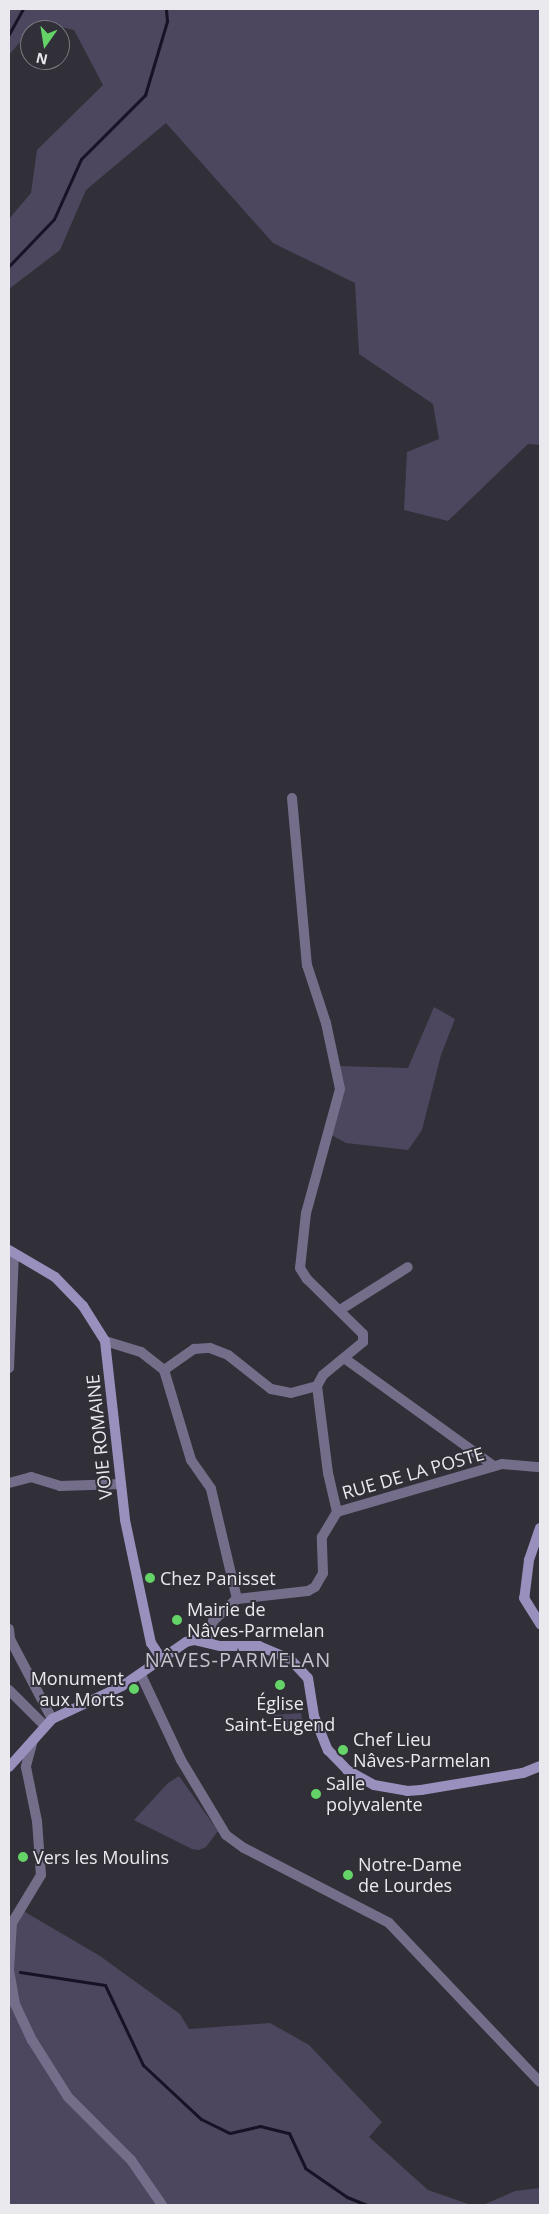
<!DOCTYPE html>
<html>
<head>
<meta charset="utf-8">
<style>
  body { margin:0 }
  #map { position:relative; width:549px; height:2214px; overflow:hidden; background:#312f37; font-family:"Open Sans",sans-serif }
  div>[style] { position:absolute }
  .green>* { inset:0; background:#4c475e }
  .stream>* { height:3px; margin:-1.5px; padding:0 1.5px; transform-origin:1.5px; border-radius:1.5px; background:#171226 }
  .street>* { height:10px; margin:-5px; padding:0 5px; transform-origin:5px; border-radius:5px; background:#746e8b }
  .secondary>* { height:10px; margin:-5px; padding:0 5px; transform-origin:5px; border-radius:5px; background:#9a90be }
  .dots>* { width:14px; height:14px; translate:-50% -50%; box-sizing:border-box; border:2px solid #312f37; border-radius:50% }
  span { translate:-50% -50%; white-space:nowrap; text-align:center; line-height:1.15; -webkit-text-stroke:4px #312f37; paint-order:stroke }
  .street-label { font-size:18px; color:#eae9ee }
  .poi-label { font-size:18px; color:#eae9ee }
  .left { translate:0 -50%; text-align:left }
  .right { translate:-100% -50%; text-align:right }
  .quarter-label { font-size:20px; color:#c5c3cd; letter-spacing:1px }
  .frame { position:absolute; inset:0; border:10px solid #eae9ee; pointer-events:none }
  .north { position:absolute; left:20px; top:20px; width:50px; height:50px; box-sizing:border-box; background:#312f37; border:1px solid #7b7980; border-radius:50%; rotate:193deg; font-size:14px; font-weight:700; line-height:20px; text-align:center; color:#eae9ee }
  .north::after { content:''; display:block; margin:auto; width:18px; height:22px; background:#64d468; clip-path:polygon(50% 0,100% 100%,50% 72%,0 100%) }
</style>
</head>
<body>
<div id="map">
  <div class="green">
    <div style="clip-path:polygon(9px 9px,540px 9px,540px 445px,528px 444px,448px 521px,404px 510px,407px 452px,439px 439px,433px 404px,359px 354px,355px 283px,273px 243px,166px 123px,86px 190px,60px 250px,9px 289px,9px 219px,31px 193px,37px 150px,103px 85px,74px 30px,37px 22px,9px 55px)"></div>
    <div style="clip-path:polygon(434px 1007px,455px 1019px,441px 1055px,422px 1130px,408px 1150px,346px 1143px,328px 1133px,340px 1089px,337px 1066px,408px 1068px)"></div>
    <div style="clip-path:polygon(301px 1713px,304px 1731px,281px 1733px,273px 1715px)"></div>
    <div style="clip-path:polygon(179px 1776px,218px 1831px,206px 1847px,199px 1850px,192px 1849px,134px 1820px,168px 1783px)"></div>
    <div style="clip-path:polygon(20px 1909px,100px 1956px,180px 2014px,189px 2029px,270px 2023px,309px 2045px,382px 2122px,369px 2137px,428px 2190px,471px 2205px,9px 2205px,9px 1943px)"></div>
    <div style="clip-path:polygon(540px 2188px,540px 2205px,483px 2205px,515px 2191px)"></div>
  </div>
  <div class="stream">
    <div style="left:9px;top:34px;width:29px;rotate:-61deg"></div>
    <div style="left:9px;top:266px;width:65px;rotate:-46.2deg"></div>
    <div style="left:54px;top:219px;width:66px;rotate:-65.8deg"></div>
    <div style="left:81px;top:159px;width:91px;rotate:-45deg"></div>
    <div style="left:145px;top:95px;width:77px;rotate:-73.4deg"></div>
    <div style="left:167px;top:21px;width:12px;rotate:-95deg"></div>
    <div style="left:20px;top:1972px;width:86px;rotate:8.7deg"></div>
    <div style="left:105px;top:1985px;width:89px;rotate:64.6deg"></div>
    <div style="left:143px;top:2065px;width:79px;rotate:43deg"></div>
    <div style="left:201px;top:2119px;width:32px;rotate:26deg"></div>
    <div style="left:230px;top:2133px;width:31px;rotate:-13deg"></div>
    <div style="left:260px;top:2126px;width:30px;rotate:14deg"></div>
    <div style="left:289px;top:2133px;width:38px;rotate:65deg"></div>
    <div style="left:305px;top:2168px;width:51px;rotate:34.6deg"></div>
    <div style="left:347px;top:2197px;width:22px;rotate:22deg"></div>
  </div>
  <div class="street">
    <div style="left:292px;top:798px;width:168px;rotate:84.9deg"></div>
    <div style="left:307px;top:965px;width:61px;rotate:71.9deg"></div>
    <div style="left:326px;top:1023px;width:67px;rotate:78deg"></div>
    <div style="left:340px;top:1089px;width:129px;rotate:105.3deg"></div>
    <div style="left:306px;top:1213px;width:55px;rotate:96.2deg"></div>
    <div style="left:300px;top:1268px;width:13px;rotate:58deg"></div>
    <div style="left:307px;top:1279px;width:78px;rotate:44.5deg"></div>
    <div style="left:363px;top:1334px;width:8px;rotate:90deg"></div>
    <div style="left:363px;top:1342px;width:52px;rotate:140.5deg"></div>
    <div style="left:323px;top:1375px;width:13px;rotate:119deg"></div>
    <div style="left:317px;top:1386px;width:88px;rotate:82.8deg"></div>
    <div style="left:328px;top:1473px;width:40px;rotate:77deg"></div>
    <div style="left:340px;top:1310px;width:80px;rotate:-32.3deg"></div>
    <div style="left:105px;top:1341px;width:38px;rotate:17deg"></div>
    <div style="left:141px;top:1352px;width:29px;rotate:38deg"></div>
    <div style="left:164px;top:1370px;width:94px;rotate:73.3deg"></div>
    <div style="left:191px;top:1460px;width:35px;rotate:55deg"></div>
    <div style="left:211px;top:1489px;width:113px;rotate:76.7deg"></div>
    <div style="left:344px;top:1358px;width:185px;rotate:35.8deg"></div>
    <div style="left:9px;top:1368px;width:113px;rotate:-87.5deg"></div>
    <div style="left:164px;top:1370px;width:37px;rotate:-35deg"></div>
    <div style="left:194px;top:1349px;width:16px;rotate:-4deg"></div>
    <div style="left:210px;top:1348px;width:19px;rotate:21deg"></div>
    <div style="left:228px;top:1355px;width:55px;rotate:38.3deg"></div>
    <div style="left:271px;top:1389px;width:20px;rotate:11deg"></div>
    <div style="left:291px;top:1393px;width:27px;rotate:-15deg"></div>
    <div style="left:9px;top:1483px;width:23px;rotate:-15deg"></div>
    <div style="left:31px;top:1477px;width:30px;rotate:17deg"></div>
    <div style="left:60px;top:1486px;width:61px;rotate:-1.9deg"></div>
    <div style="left:237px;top:1599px;width:71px;rotate:-6.4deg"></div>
    <div style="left:308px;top:1591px;width:8px;rotate:-30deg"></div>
    <div style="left:315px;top:1587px;width:16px;rotate:-60deg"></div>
    <div style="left:323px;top:1573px;width:36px;rotate:-92deg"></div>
    <div style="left:322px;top:1537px;width:29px;rotate:-59deg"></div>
    <div style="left:337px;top:1512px;width:172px;rotate:-16.2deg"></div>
    <div style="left:502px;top:1464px;width:38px;rotate:5deg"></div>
    <div style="left:9px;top:1629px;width:10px;rotate:84deg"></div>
    <div style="left:10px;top:1639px;width:90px;rotate:62.3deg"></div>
    <div style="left:209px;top:1642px;width:21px;rotate:-79deg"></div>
    <div style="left:213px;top:1621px;width:33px;rotate:-43deg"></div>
    <div style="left:141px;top:1675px;width:94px;rotate:64.8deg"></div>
    <div style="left:181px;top:1760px;width:87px;rotate:59deg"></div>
    <div style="left:226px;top:1835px;width:22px;rotate:36deg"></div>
    <div style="left:244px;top:1848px;width:163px;rotate:27.3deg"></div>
    <div style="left:389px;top:1923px;width:219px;rotate:46.5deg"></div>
    <div style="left:9px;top:1690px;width:49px;rotate:45deg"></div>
    <div style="left:33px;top:1740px;width:28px;rotate:105deg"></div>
    <div style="left:26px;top:1767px;width:55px;rotate:78.5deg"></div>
    <div style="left:37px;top:1821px;width:54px;rotate:85.8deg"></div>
    <div style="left:41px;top:1875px;width:56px;rotate:121.1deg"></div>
    <div style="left:12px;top:1923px;width:47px;rotate:93.7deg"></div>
    <div style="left:9px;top:1970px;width:35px;rotate:80deg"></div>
    <div style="left:15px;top:2004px;width:40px;rotate:65deg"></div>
    <div style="left:32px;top:2040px;width:67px;rotate:57.7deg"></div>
    <div style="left:68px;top:2097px;width:89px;rotate:45deg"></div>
    <div style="left:131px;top:2160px;width:55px;rotate:55.4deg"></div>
  </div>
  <div class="secondary">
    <div style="left:9px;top:1250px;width:53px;rotate:30.4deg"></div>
    <div style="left:55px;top:1277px;width:40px;rotate:46deg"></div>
    <div style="left:83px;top:1306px;width:41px;rotate:57.8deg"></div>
    <div style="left:105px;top:1341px;width:180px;rotate:83.6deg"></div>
    <div style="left:125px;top:1520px;width:126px;rotate:78.1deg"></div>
    <div style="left:151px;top:1643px;width:18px;rotate:56deg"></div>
    <div style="left:540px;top:1528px;width:34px;rotate:109deg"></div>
    <div style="left:529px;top:1560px;width:38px;rotate:97deg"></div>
    <div style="left:524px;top:1598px;width:31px;rotate:58deg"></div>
    <div style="left:9px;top:1767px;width:64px;rotate:-48.1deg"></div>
    <div style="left:52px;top:1719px;width:77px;rotate:-25.2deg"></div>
    <div style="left:122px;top:1686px;width:78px;rotate:-34.5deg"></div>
    <div style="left:186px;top:1642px;width:8px;rotate:-14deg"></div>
    <div style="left:194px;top:1640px;width:28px;rotate:13deg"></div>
    <div style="left:221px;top:1646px;width:38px"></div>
    <div style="left:259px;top:1646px;width:34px;rotate:23deg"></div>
    <div style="left:290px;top:1659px;width:26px;rotate:47deg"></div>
    <div style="left:308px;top:1678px;width:38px;rotate:81deg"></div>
    <div style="left:314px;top:1716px;width:37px;rotate:68deg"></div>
    <div style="left:328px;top:1750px;width:28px;rotate:46deg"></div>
    <div style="left:347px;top:1770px;width:31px;rotate:29deg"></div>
    <div style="left:374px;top:1785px;width:34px;rotate:10deg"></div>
    <div style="left:407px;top:1791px;width:14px;rotate:-4deg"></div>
    <div style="left:421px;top:1790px;width:103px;rotate:-9.5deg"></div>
    <div style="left:523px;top:1773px;width:18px;rotate:-22deg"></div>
  </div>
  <div class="dots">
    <div style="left:150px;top:1578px;background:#64d468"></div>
    <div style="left:177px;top:1620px;background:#64d468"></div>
    <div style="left:280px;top:1685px;background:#64d468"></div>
    <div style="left:134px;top:1689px;background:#64d468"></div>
    <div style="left:343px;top:1750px;background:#64d468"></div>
    <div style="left:316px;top:1794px;background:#64d468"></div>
    <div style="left:23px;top:1857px;background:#64d468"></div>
    <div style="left:348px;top:1875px;background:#64d468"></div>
  </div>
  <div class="street-label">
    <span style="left:99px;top:1437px;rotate:-96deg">VOIE ROMAINE</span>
    <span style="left:413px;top:1473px;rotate:-16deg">RUE DE LA POSTE</span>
  </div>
  <div class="poi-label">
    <span class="left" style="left:160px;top:1578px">Chez Panisset</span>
    <span class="left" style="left:187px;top:1620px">Mairie de<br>Nâves-Parmelan</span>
    <span class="right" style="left:124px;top:1689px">Monument<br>aux Morts</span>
    <span style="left:280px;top:1714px">Église<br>Saint-Eugend</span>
    <span class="left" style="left:353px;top:1750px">Chef Lieu<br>Nâves-Parmelan</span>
    <span class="left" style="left:326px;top:1794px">Salle<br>polyvalente</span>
    <span class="left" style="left:33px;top:1857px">Vers les Moulins</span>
    <span class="left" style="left:358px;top:1875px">Notre-Dame<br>de Lourdes</span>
  </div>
  <div class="quarter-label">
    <span style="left:238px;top:1659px">NÂVES-PARMELAN</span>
  </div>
  <div class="frame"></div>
  <div class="north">N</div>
</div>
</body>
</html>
